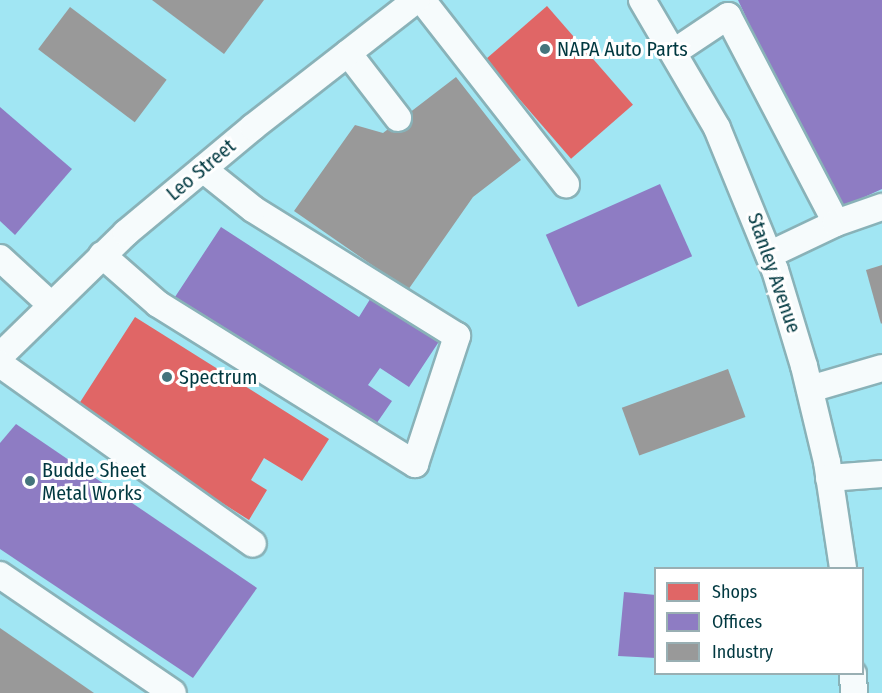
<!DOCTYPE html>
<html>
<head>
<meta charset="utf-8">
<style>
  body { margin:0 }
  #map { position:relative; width:882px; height:693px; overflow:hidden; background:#c1e3ea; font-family:"Fira Sans Condensed",sans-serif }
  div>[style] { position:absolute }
  .built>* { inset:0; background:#a1e6f3 }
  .shops>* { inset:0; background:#e06666; transform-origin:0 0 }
  .offices>* { inset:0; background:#8e7cc3; transform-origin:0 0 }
  .industry>* { inset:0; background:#999; transform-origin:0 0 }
  .roads { filter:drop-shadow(2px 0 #89b2b8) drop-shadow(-2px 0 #89b2b8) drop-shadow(0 2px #89b2b8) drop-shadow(0 -2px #89b2b8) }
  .minor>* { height:26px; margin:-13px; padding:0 13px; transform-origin:13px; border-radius:13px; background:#f6fbfc }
  .dots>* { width:16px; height:16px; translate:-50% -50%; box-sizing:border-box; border:3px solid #fff; border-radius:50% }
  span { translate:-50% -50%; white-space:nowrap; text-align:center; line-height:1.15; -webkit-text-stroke:6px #fff; paint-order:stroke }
  .poi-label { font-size:20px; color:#003840 }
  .left { translate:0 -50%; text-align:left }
  .street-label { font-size:20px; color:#003840 }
  .legend { position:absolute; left:654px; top:567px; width:210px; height:108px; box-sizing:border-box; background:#fff; border:2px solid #99afb3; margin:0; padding:8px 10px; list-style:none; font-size:18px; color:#003840 }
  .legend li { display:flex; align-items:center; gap:12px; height:30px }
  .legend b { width:30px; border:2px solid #99afb3 }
</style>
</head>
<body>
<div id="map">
  <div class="built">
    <div style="clip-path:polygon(evenodd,0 0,882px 0,882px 693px,0 693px,0 0,656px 568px,862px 568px,862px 674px,656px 674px,656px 568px)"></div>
  </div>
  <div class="shops">
    <div style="left:547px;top:6px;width:131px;height:82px;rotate:49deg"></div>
    <div style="clip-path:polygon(135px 317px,329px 439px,302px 481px,264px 458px,251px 480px,267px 490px,249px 520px,75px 410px)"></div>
  </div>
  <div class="offices">
    <div style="clip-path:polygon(738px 0,882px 0,882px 189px,836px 210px)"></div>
    <div style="clip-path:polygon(0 107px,72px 169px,15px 235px,0 221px)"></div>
    <div style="left:660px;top:184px;width:79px;height:125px;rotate:66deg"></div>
    <div style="clip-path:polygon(221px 227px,359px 317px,372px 296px,440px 340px,409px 387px,380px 368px,368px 385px,392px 401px,372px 430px,173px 300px)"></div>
    <div style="clip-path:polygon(16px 424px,257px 588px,193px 678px,0 549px,0 443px)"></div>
    <div style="clip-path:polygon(624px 592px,656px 595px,656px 658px,618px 656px)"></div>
  </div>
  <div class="industry">
    <div style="clip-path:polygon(152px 0,264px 0,224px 54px)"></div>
    <div style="left:70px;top:7px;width:121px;height:53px;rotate:37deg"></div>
    <div style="clip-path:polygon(456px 77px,521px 160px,473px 197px,408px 290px,294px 211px,355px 125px,383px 133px)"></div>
    <div style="clip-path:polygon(882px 265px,882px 323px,881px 324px,866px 270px)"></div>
    <div style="left:728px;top:369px;width:51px;height:113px;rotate:70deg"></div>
    <div style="clip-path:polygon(0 628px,94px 693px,0 693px)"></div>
  </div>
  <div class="roads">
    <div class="minor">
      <div style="left:422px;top:0;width:234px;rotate:52deg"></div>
      <div style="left:642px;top:0;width:148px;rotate:59.6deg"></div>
      <div style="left:717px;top:128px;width:153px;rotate:67.8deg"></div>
      <div style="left:775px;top:270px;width:100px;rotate:73.2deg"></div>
      <div style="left:804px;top:366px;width:99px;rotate:76.5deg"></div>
      <div style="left:827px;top:462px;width:107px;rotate:81.4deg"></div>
      <div style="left:674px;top:52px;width:65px;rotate:-33.7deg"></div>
      <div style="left:728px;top:16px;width:233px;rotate:62.4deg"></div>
      <div style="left:836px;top:223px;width:74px;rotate:154.5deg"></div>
      <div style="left:348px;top:53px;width:82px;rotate:52.4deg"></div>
      <div style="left:836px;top:223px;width:49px;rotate:-19.2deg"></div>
      <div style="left:102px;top:255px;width:74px;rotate:41.2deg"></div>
      <div style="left:158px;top:304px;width:303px;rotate:31.9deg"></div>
      <div style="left:415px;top:464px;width:135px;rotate:-71.8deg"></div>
      <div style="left:457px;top:336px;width:240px;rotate:-148.1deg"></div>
      <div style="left:253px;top:209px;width:64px;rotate:-141.3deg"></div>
      <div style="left:0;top:258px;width:68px;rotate:42.6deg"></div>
      <div style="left:0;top:356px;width:176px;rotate:-44.3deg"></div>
      <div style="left:126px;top:233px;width:165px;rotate:-39.8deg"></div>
      <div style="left:253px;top:127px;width:207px;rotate:-37.9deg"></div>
      <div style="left:0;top:364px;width:310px;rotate:35.4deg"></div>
      <div style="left:810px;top:389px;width:75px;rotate:-16.3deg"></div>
      <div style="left:829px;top:478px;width:53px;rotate:-4.3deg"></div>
      <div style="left:0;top:575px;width:209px;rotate:34.3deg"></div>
      <div style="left:853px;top:674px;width:19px;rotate:87deg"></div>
    </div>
  </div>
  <div class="dots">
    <div style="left:545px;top:49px;background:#44747c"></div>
    <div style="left:167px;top:377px;background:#44747c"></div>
    <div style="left:30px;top:481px;background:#44747c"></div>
  </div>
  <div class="poi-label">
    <span class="left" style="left:557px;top:49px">NAPA Auto Parts</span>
    <span class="left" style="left:179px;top:377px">Spectrum</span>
    <span class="left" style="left:42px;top:482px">Budde Sheet<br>Metal Works</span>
  </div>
  <div class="street-label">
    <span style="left:201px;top:170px;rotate:-40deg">Leo Street</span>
    <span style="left:774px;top:273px;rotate:71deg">Stanley Avenue</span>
  </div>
  <ul class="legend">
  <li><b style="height:16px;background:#e06666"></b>Shops</li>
  <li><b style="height:16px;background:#8e7cc3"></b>Offices</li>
  <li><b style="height:16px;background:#999"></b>Industry</li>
  </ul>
</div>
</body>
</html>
